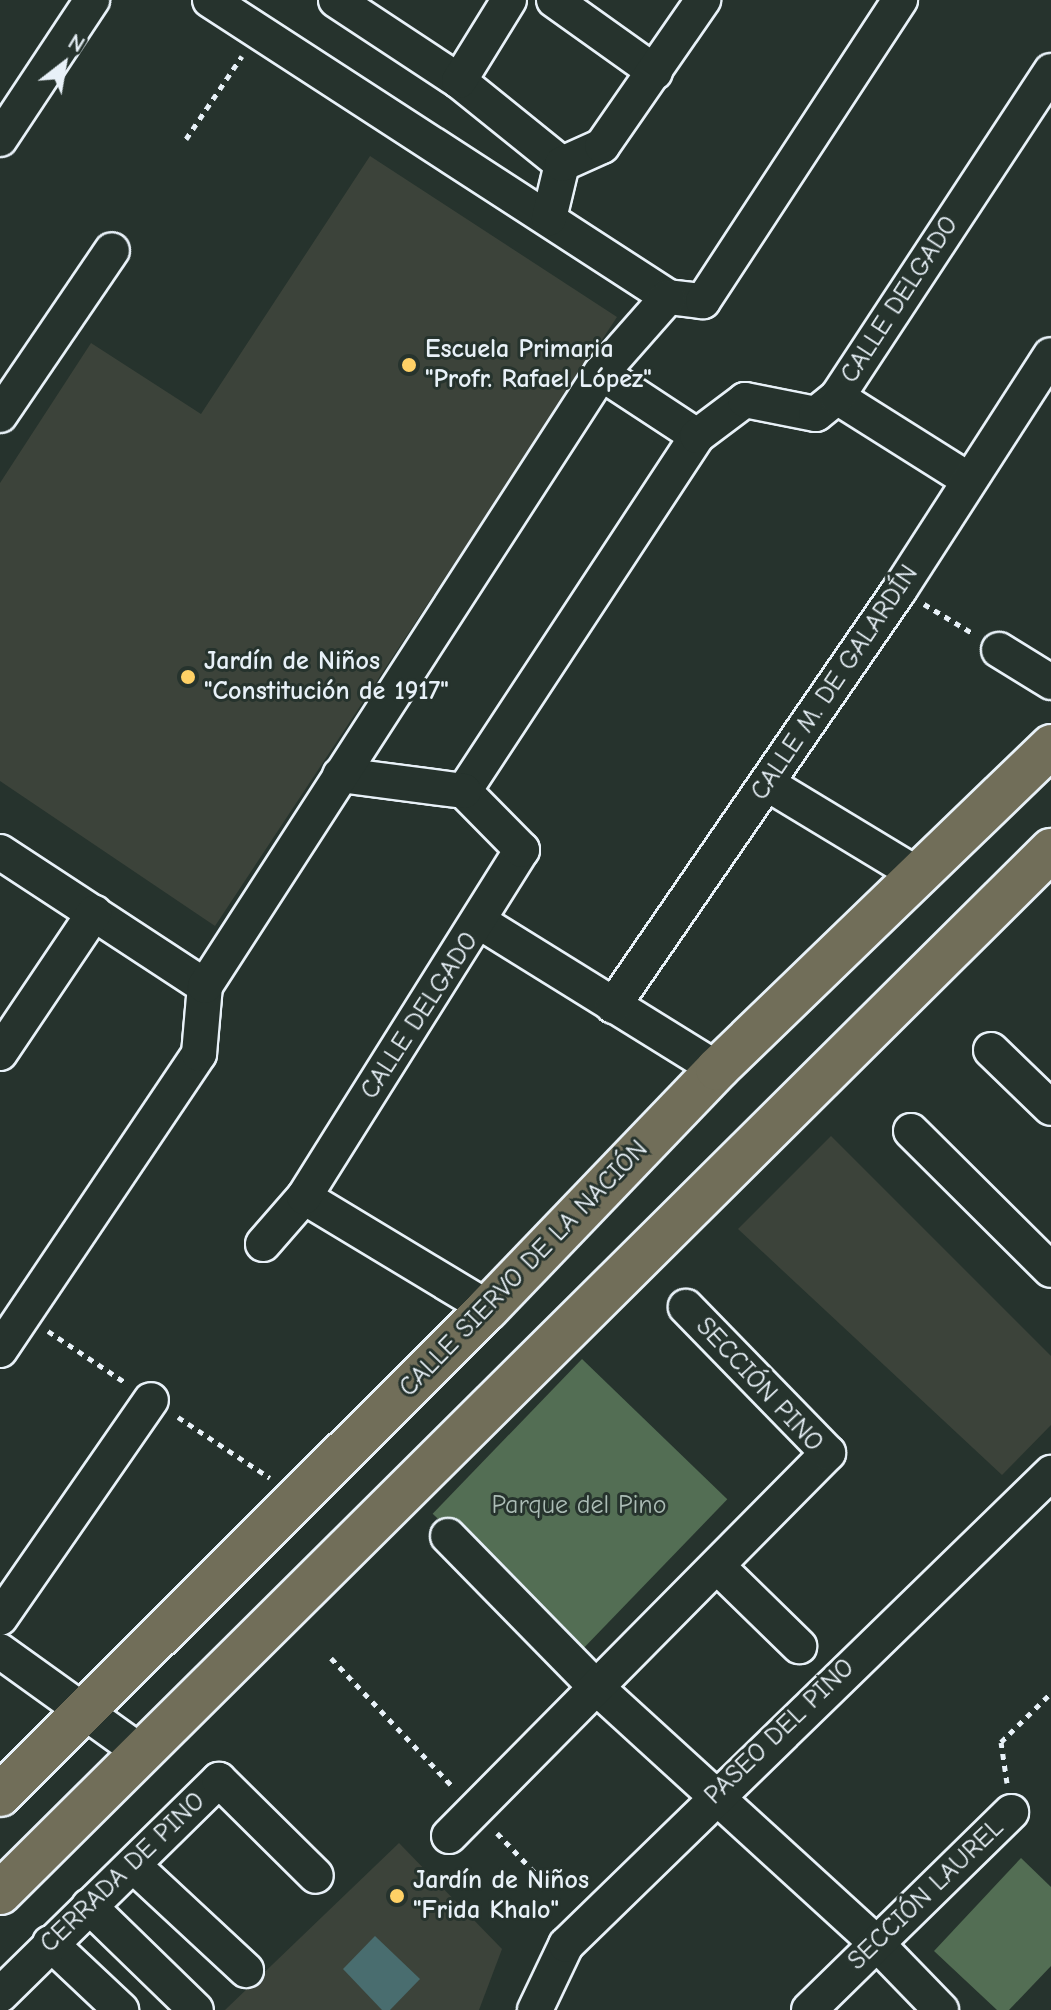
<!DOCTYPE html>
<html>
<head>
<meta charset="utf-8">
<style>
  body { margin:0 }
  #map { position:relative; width:1051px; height:2010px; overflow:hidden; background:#26332d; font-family:"Comic Neue",sans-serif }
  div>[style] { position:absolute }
  .built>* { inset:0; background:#3c433a }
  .green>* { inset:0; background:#536e54; transform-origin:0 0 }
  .water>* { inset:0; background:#496d6f }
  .path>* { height:5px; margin-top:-2.5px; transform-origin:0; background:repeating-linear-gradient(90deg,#e8f1f8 0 6px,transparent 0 12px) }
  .roads { filter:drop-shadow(2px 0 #e8f1f8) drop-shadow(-2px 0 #e8f1f8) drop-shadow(0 2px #e8f1f8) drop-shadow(0 -2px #e8f1f8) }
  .minor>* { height:34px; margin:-17px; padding:0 17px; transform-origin:17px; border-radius:17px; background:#26332d }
  .major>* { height:42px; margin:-21px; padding:0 21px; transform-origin:21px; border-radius:21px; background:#716e59 }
  .dots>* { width:22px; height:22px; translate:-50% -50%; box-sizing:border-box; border:4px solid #26332d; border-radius:50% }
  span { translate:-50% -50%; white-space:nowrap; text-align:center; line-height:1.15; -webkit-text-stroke:6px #26332d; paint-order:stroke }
  .street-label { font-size:26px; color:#e8f1f8 }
  .poi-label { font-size:26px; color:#e8f1f8; font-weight:700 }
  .left { translate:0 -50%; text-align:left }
  .park-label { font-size:26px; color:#acbdb6 }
  .north { position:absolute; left:24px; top:24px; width:80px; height:80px; -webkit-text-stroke:6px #26332d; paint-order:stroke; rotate:31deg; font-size:22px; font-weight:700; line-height:32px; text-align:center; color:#e8f1f8 }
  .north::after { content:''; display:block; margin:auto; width:28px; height:36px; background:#e8f1f8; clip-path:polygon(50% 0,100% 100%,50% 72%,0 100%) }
</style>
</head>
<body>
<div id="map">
  <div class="built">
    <div style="clip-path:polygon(370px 156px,617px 317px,215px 926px,0 781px,0 483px,91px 343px,201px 414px)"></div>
    <div style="clip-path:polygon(831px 1136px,1051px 1356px,1051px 1425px,1002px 1475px,738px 1229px)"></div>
    <div style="clip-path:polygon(399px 1843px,502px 1949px,479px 2010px,225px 2010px)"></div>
  </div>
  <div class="green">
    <div style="left:582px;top:1359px;width:202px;height:215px;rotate:44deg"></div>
    <div style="clip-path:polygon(1021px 1858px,1051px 1887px,1051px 1966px,1009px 2010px,997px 2010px,934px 1951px)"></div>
  </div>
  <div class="water">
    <div style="clip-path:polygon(375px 1936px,420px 1979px,390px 2010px,382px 2010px,343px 1969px)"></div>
  </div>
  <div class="path">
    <div style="left:186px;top:139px;width:100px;rotate:-56deg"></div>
    <div style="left:924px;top:604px;width:58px;rotate:31deg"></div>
    <div style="left:48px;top:1331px;width:94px;rotate:33.7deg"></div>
    <div style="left:178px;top:1417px;width:110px;rotate:33.5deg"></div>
    <div style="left:331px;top:1658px;width:179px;rotate:46.6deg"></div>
    <div style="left:1007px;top:1783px;width:41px;rotate:-98.3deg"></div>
    <div style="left:1001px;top:1742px;width:70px;rotate:-44.4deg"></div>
    <div style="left:497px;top:1833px;width:65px;rotate:46.2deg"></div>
  </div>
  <div class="roads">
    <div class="minor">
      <div style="left:210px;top:0;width:546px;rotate:32.96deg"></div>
      <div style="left:668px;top:297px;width:35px;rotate:7deg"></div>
      <div style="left:703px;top:301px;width:360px;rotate:-56.8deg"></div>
      <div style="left:336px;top:0;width:147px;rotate:33.4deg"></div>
      <div style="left:459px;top:81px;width:132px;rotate:38.9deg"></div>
      <div style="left:562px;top:164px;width:56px;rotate:103.5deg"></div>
      <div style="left:554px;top:0;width:124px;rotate:35.5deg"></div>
      <div style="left:459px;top:81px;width:95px;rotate:-58.3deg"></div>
      <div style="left:0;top:139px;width:167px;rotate:-56.5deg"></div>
      <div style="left:562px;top:164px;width:44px;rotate:-24.2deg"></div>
      <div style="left:602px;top:146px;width:178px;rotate:-55.3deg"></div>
      <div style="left:601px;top:373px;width:115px;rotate:33.3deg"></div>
      <div style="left:837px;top:397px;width:156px;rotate:32.2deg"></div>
      <div style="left:0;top:415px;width:199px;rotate:-55.8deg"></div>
      <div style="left:999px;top:650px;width:61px;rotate:31.6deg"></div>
      <div style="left:768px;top:784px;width:178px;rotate:31.2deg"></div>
      <div style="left:464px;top:791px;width:425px;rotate:-56.7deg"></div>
      <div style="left:697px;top:436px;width:60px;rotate:-36.9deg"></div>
      <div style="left:745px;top:400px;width:72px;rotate:11.2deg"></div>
      <div style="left:816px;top:414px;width:27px;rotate:-39deg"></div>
      <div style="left:837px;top:397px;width:390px;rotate:-56.7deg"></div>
      <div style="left:0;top:852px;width:245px;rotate:33.2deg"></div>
      <div style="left:480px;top:922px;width:279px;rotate:31.8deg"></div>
      <div style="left:613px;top:1006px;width:506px;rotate:-55.46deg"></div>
      <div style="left:900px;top:589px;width:278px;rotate:-57.2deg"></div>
      <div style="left:991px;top:1050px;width:83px;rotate:44deg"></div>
      <div style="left:0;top:1053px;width:169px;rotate:-56.1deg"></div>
      <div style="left:911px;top:1131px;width:197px;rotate:44.8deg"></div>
      <div style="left:304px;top:1197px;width:215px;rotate:31.1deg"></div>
      <div style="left:263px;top:1244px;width:62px;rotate:-48.9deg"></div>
      <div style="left:304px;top:1197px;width:410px;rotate:-57.9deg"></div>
      <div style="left:522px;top:850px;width:83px;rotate:-134.5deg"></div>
      <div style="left:464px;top:791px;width:125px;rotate:-172.6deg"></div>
      <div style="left:0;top:1350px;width:357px;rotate:-56.1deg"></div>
      <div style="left:199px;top:1054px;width:68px;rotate:-85deg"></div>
      <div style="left:205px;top:986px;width:730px;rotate:-57.14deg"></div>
      <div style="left:601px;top:373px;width:101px;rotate:-48.6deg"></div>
      <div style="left:448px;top:1536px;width:213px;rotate:45.6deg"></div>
      <div style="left:597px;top:1688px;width:379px;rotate:42.4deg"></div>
      <div style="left:877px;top:1944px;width:92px;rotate:45.9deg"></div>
      <div style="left:717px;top:1566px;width:115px;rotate:44.3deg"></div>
      <div style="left:0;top:1618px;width:265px;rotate:-55.3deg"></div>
      <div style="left:0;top:1651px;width:175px;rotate:35.7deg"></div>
      <div style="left:449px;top:1836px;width:539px;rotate:-45.3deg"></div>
      <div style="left:828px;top:1453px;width:204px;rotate:-134.2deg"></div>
      <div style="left:134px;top:1866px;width:153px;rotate:42.9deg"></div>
      <div style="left:89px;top:1906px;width:149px;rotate:44.2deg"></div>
      <div style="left:50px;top:1943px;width:98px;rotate:43.3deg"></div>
      <div style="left:0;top:1995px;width:307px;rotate:-44.5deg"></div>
      <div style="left:219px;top:1780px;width:136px;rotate:44.7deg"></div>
      <div style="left:535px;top:2010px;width:72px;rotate:-64.5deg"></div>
      <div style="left:566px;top:1945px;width:677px;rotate:-44.22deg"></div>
      <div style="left:809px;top:2010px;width:283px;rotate:-44.4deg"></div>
    </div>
    <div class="major">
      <div style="left:0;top:1795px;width:689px;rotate:-44.94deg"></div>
      <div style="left:488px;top:1308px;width:331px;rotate:-46.2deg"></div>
      <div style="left:717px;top:1069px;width:465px;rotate:-44deg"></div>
      <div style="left:0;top:1893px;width:1481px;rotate:-44.78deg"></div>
    </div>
  </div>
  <div class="dots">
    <div style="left:409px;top:365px;background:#ffd166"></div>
    <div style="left:188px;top:677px;background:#ffd166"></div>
    <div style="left:397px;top:1896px;background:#ffd166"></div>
  </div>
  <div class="street-label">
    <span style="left:900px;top:300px;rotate:-57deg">CALLE DELGADO</span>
    <span style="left:835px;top:683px;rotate:-56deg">CALLE M. DE GALARDÍN</span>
    <span style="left:420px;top:1016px;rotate:-57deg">CALLE DELGADO</span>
    <span style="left:524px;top:1269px;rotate:-46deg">CALLE SIERVO DE LA NACIÓN</span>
    <span style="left:759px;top:1385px;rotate:47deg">SECCIÓN PINO</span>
    <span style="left:780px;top:1732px;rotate:-44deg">PASEO DEL PINO</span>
    <span style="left:123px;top:1873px;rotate:-44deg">CERRADA DE PINO</span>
    <span style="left:926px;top:1895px;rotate:-44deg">SECCIÓN LAUREL</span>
  </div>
  <div class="poi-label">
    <span class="left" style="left:425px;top:365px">Escuela Primaria<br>"Profr. Rafael López"</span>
    <span class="left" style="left:204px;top:677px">Jardín de Niños<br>"Constitución de 1917"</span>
    <span class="left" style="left:413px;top:1896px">Jardín de Niños<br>"Frida Khalo"</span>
  </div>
  <div class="park-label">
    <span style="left:579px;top:1506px">Parque del Pino</span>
  </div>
  <div class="north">N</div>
</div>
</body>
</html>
